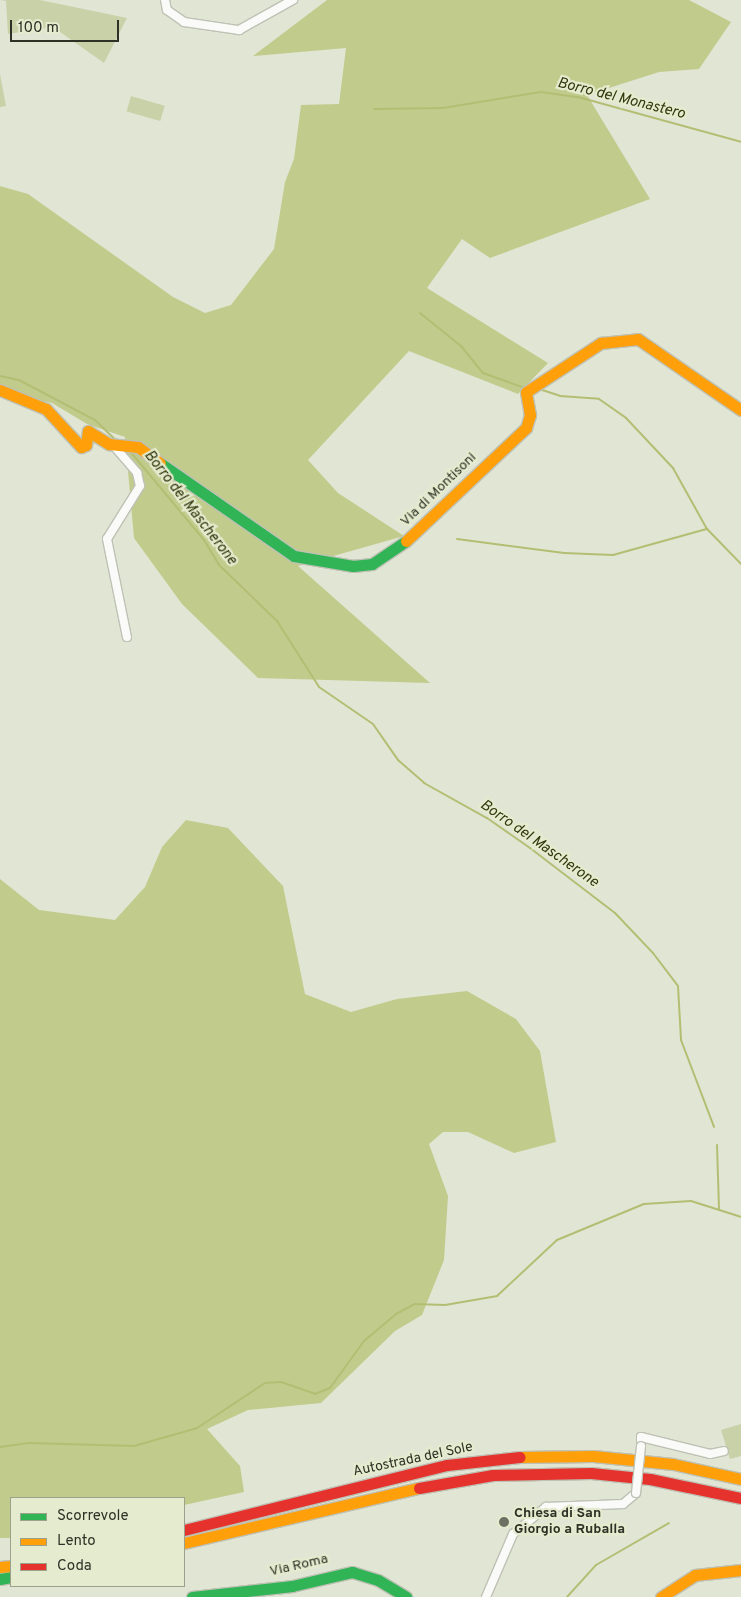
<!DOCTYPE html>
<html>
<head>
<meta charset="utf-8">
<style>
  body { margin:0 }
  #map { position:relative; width:741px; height:1597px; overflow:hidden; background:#e1e5d4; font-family:Overpass,sans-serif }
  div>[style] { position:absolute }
  .green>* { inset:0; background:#c9d1a9; transform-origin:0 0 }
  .forest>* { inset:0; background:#c1cb8c }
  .stream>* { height:2px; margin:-1px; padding:0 1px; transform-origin:1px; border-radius:1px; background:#b4be73 }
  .roads { filter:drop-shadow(1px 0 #bec1b4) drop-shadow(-1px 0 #bec1b4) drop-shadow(0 1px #bec1b4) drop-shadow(0 -1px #bec1b4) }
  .street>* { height:8px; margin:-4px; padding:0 4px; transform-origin:4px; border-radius:4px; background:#fafbf9 }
  .fast>* { height:11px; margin:-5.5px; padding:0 5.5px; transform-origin:5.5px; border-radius:5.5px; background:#30b455 }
  .slow>* { height:11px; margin:-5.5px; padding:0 5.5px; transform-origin:5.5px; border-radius:5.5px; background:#ff9f0a }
  .jam>* { height:11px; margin:-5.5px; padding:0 5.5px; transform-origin:5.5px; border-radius:5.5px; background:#e5322d }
  .bridges { filter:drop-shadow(1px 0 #bec1b4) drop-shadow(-1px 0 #bec1b4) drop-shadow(0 1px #bec1b4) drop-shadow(0 -1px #bec1b4) }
  .street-bridge>* { height:8px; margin:-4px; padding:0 4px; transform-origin:4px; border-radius:4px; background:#fafbf9 }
  .dots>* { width:14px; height:14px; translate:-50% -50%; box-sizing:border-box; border:2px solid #e5ebce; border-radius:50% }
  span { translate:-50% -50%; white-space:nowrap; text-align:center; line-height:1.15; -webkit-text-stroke:4.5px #e5ebce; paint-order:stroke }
  .street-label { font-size:14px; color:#2f3126 }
  .poi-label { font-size:14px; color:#2f3126; font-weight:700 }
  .left { translate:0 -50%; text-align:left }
  .water-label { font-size:15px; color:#33380e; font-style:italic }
  .legend { position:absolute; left:10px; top:1497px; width:175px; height:90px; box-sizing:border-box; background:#e5ebce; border:1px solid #9ca18b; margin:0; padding:6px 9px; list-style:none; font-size:15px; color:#2f3126 }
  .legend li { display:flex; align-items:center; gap:10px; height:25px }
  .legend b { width:25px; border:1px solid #9ca18b }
  .scale { position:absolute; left:10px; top:20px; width:109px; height:22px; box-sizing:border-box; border:2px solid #2f3126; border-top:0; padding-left:6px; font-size:15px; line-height:18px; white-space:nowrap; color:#2f3126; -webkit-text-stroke:4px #e5ebce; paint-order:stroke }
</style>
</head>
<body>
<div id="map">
  <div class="green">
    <div style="clip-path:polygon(1px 0,40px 0,127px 18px,104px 63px,53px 27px,8px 34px,6px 1px)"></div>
    <div style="clip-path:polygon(0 74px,6px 106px,0 107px)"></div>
    <div style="left:131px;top:96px;width:35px;height:16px;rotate:16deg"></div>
    <div style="clip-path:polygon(741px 1424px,741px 1456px,730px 1459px,721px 1430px)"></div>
  </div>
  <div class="forest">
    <div style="clip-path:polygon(327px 0,689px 0,731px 22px,699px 69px,659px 72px,587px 95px,650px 199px,490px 258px,462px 239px,427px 288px,548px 363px,518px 394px,409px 351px,308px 460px,338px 493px,404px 536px,298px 566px,430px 683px,258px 678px,182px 604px,134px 538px,125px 437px,87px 424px,52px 403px,0 392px,0 186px,28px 194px,173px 297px,205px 313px,231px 305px,274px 249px,285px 182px,294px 159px,301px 105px,339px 104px,346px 48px,253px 56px)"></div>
    <div style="clip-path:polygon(186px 820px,228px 828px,283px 886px,305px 994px,351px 1012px,397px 999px,467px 991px,516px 1019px,540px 1051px,556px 1142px,514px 1153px,468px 1132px,443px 1132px,429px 1144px,448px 1196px,444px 1260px,422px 1315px,395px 1331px,321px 1403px,248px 1410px,207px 1429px,240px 1466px,244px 1492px,184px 1505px,184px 1498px,11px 1498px,11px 1538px,0 1538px,0 879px,39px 910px,115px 920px,145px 887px,162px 847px)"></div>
  </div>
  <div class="stream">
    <div style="left:374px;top:109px;width:69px;rotate:-0.8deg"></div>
    <div style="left:443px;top:108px;width:99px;rotate:-9.3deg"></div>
    <div style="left:541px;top:92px;width:37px;rotate:8deg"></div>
    <div style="left:578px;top:97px;width:169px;rotate:15.4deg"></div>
    <div style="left:420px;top:313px;width:53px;rotate:38.8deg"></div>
    <div style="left:461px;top:346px;width:35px;rotate:51deg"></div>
    <div style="left:483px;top:373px;width:45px;rotate:19.7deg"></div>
    <div style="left:0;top:376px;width:19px;rotate:12deg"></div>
    <div style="left:19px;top:380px;width:86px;rotate:27.8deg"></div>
    <div style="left:95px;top:420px;width:28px;rotate:44deg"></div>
    <div style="left:539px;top:389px;width:22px;rotate:18deg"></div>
    <div style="left:560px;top:396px;width:39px;rotate:4deg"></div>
    <div style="left:599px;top:399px;width:33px;rotate:35deg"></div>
    <div style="left:626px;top:418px;width:69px;rotate:46.8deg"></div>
    <div style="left:673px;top:468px;width:70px;rotate:60.9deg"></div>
    <div style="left:707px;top:529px;width:49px;rotate:45.8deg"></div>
    <div style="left:129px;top:450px;width:117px;rotate:50.2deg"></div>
    <div style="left:204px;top:540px;width:29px;rotate:59deg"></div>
    <div style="left:219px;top:565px;width:81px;rotate:44deg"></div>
    <div style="left:277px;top:621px;width:78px;rotate:57.5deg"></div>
    <div style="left:319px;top:687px;width:65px;rotate:34.4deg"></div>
    <div style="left:373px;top:724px;width:44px;rotate:55.2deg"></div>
    <div style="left:398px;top:760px;width:35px;rotate:41deg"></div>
    <div style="left:424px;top:783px;width:72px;rotate:29.1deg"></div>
    <div style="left:487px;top:818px;width:52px;rotate:34.9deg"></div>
    <div style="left:530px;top:848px;width:107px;rotate:37.4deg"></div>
    <div style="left:615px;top:913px;width:55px;rotate:46.5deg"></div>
    <div style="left:653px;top:953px;width:41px;rotate:52.9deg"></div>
    <div style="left:678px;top:986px;width:54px;rotate:86.8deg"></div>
    <div style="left:681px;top:1040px;width:93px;rotate:69.2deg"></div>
    <div style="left:457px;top:539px;width:108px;rotate:7.5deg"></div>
    <div style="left:564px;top:553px;width:49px;rotate:2.3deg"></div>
    <div style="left:613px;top:555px;width:98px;rotate:-15.5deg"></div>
    <div style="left:717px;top:1145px;width:65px;rotate:88.2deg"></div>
    <div style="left:0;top:1447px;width:29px;rotate:-8deg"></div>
    <div style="left:29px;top:1443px;width:105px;rotate:1.6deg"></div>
    <div style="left:134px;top:1446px;width:66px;rotate:-15.9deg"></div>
    <div style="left:197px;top:1428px;width:82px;rotate:-33.5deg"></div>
    <div style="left:265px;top:1383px;width:16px;rotate:-4deg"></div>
    <div style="left:281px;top:1382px;width:36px;rotate:19deg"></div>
    <div style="left:315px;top:1394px;width:16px;rotate:-22deg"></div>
    <div style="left:330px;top:1388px;width:58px;rotate:-54.1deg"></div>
    <div style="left:364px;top:1341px;width:42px;rotate:-40.2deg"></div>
    <div style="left:396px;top:1314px;width:21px;rotate:-28deg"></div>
    <div style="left:415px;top:1304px;width:30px;rotate:2deg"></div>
    <div style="left:445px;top:1305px;width:53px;rotate:-9.8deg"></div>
    <div style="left:497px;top:1296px;width:82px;rotate:-43deg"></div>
    <div style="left:557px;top:1240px;width:94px;rotate:-22.5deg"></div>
    <div style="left:644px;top:1204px;width:47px;rotate:-3.7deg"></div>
    <div style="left:691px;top:1201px;width:52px;rotate:17.7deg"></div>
    <div style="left:567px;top:1597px;width:43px;rotate:-47.8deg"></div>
    <div style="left:596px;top:1565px;width:84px;rotate:-29.9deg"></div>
  </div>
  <div class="roads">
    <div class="street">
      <div style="left:165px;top:0;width:10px;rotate:79deg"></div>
      <div style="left:167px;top:10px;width:21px;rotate:35deg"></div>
      <div style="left:184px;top:22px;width:56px;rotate:8.3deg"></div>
      <div style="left:239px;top:30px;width:62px;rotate:-29.1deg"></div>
      <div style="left:113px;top:445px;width:37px;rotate:49deg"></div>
      <div style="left:137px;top:473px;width:13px;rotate:77deg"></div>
      <div style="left:140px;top:486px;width:62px;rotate:121.9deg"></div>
      <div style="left:107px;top:539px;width:100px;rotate:78.5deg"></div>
      <div style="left:641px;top:1446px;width:9px;rotate:-90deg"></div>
      <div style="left:641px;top:1437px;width:71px;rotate:13.8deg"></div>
      <div style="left:710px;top:1454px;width:14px;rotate:-12deg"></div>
      <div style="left:486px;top:1597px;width:69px;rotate:-66.8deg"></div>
      <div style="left:513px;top:1534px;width:43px;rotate:-39.3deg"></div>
      <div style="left:546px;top:1507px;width:77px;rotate:-2.2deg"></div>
      <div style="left:623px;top:1504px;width:17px;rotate:-40deg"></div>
    </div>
    <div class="fast">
      <div style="left:160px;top:463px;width:163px;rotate:34.8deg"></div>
      <div style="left:294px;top:556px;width:60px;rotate:9.6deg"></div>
      <div style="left:353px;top:566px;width:19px;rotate:-6deg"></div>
      <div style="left:372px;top:564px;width:41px;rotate:-34.1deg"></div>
      <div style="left:0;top:1579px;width:11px;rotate:-10deg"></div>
      <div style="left:192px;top:1597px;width:101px;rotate:-6.3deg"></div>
      <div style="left:292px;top:1586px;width:62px;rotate:-13.1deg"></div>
      <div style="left:352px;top:1572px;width:27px;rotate:17deg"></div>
      <div style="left:378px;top:1580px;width:33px;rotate:31deg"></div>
    </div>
    <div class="slow">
      <div style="left:0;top:390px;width:50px;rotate:22.4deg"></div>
      <div style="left:46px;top:409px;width:52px;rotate:47.4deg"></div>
      <div style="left:81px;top:447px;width:5px;rotate:-22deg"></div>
      <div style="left:86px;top:445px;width:14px;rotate:-82deg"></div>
      <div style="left:88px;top:431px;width:25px;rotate:32deg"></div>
      <div style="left:109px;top:444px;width:29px;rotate:6deg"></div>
      <div style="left:138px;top:447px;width:27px;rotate:36deg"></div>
      <div style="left:406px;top:541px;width:165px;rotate:-43.3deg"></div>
      <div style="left:526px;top:428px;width:14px;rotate:-73deg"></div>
      <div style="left:530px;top:415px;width:23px;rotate:-100deg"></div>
      <div style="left:526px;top:392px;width:90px;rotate:-33.2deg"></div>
      <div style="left:601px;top:343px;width:37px;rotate:-6deg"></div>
      <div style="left:638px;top:339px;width:125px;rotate:34.6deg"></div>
      <div style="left:520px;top:1457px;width:73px;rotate:-0.8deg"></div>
      <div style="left:593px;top:1456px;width:80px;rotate:5.7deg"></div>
      <div style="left:673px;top:1464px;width:70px;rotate:12.4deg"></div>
      <div style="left:184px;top:1543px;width:241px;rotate:-13.2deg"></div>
      <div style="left:0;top:1567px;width:11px;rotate:-5deg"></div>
      <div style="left:661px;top:1597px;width:40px;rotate:-32.9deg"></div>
      <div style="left:695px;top:1575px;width:46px;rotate:-6.2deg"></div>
    </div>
    <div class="jam">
      <div style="left:419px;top:1488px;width:75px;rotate:-10deg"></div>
      <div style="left:493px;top:1475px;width:98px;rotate:-1.2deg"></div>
      <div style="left:591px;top:1473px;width:59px;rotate:5.8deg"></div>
      <div style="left:650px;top:1479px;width:93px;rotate:11.8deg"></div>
      <div style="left:184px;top:1530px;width:271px;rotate:-13.9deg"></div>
      <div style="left:447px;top:1465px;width:73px;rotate:-6.3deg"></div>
    </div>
  </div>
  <div class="bridges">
    <div class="street-bridge">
      <div style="left:636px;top:1493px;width:47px;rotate:-83.9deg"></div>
    </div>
  </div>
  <div class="dots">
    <div style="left:504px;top:1522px;background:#6d7063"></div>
  </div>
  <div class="street-label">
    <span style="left:439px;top:490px;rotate:-44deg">Via di Montisoni</span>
    <span style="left:413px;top:1460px;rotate:-12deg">Autostrada del Sole</span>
    <span style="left:299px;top:1566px;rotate:-13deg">Via Roma</span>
  </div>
  <div class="poi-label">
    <span class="left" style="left:514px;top:1522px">Chiesa di San<br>Giorgio a Ruballa</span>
  </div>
  <div class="water-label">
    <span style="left:621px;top:99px;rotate:14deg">Borro del Monastero</span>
    <span style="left:190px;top:508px;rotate:52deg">Borro del Mascherone</span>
    <span style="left:539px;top:844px;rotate:35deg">Borro del Mascherone</span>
  </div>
  <ul class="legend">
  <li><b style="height:6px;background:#30b455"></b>Scorrevole</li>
  <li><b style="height:6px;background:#ff9f0a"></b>Lento</li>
  <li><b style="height:6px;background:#e5322d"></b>Coda</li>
  </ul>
  <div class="scale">100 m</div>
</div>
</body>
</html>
